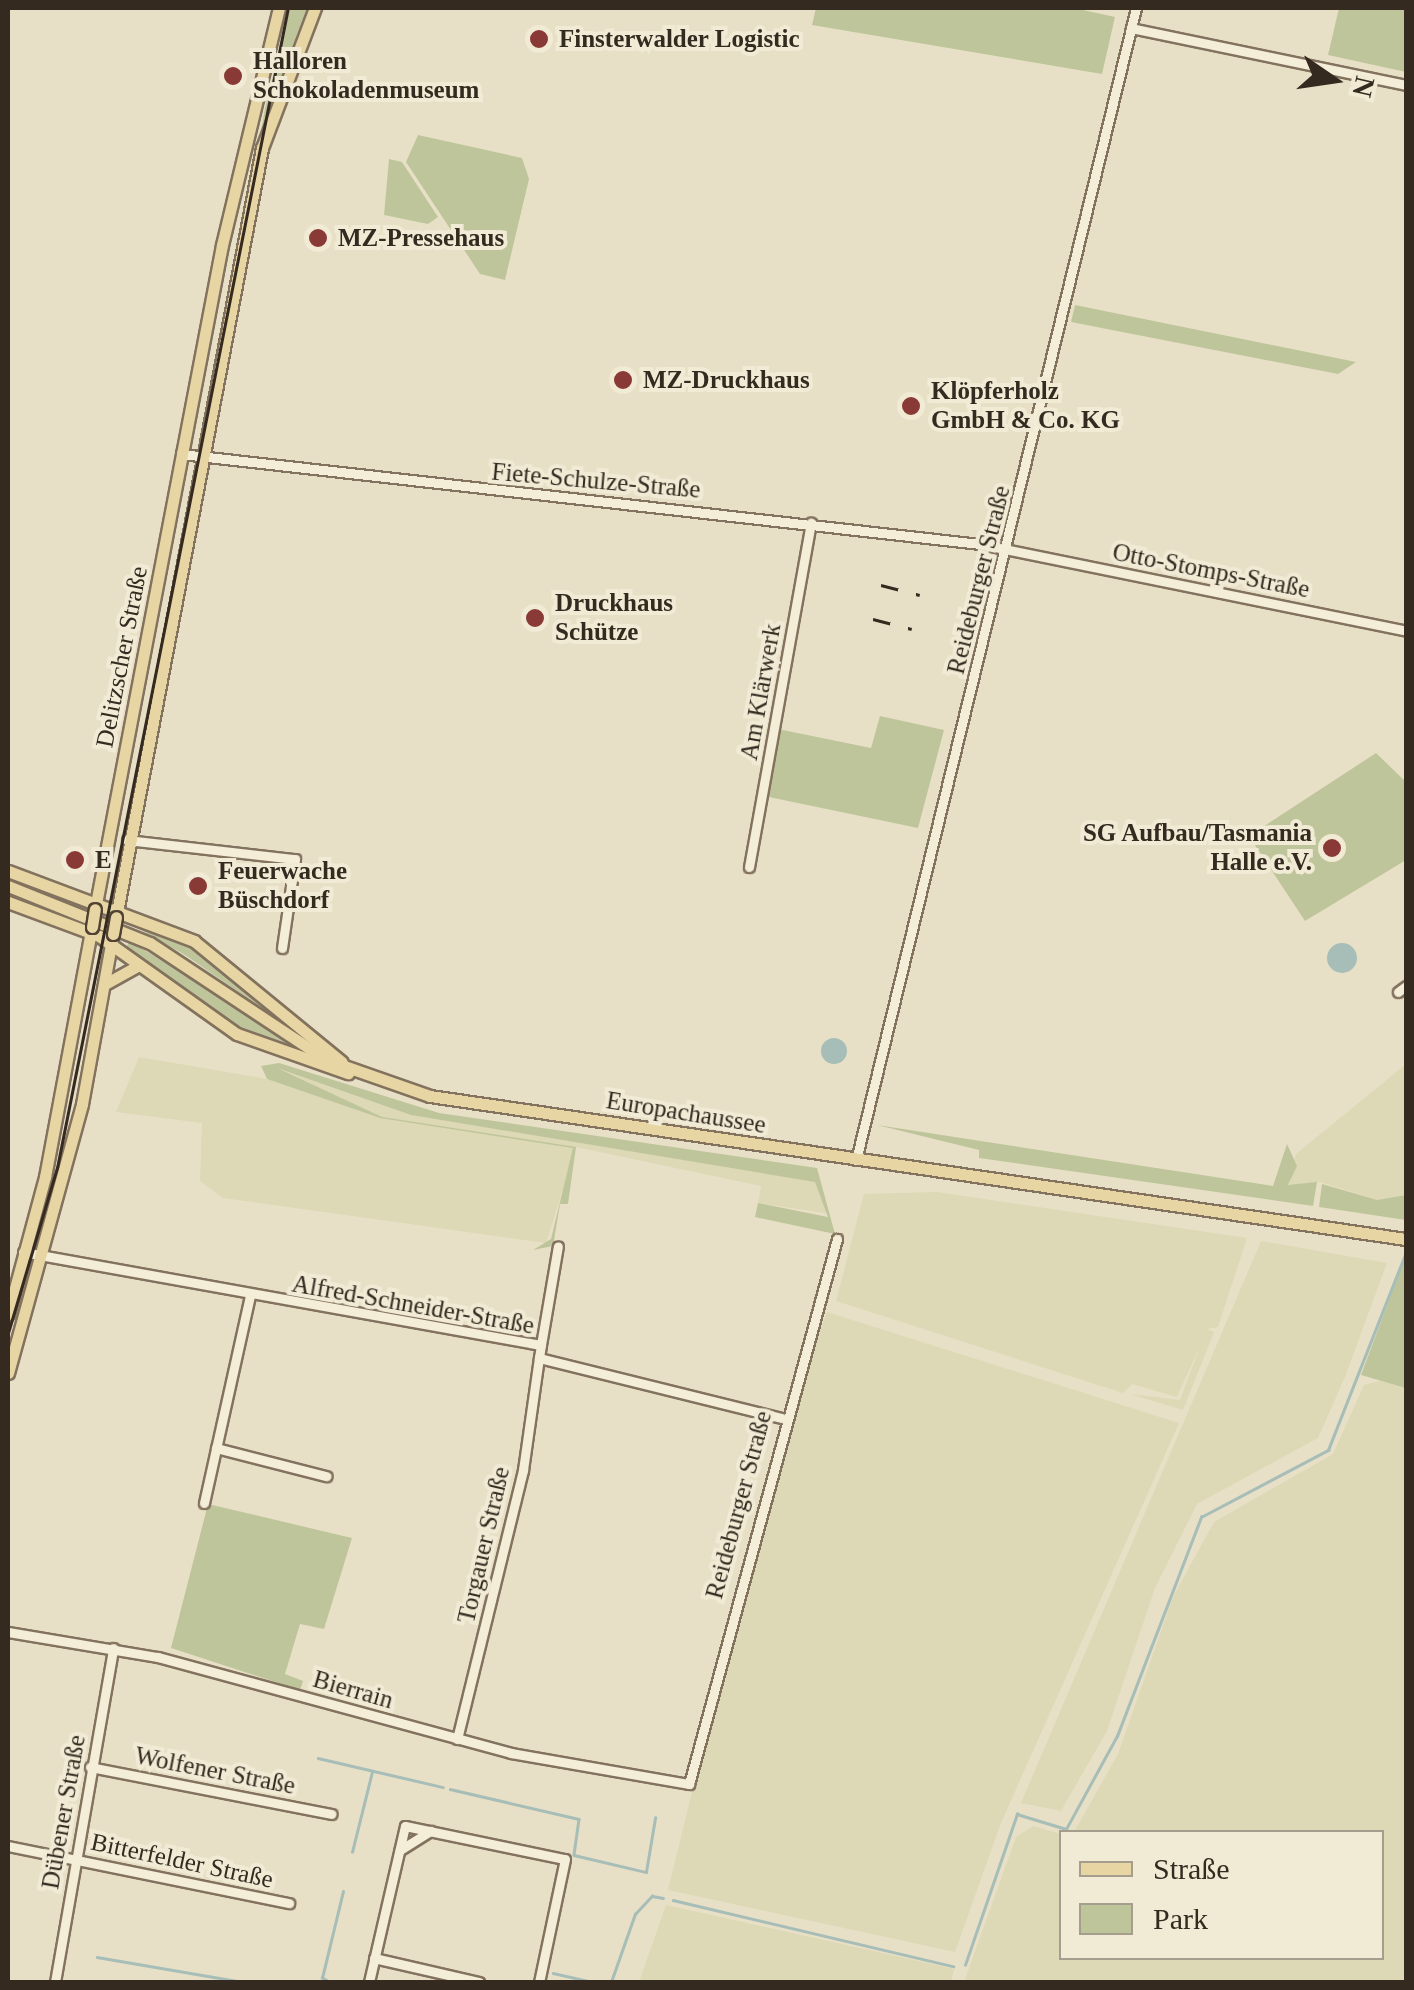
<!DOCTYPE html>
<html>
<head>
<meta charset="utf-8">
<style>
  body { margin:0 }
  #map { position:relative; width:1414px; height:1990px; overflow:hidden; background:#e8e0c6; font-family:"Times New Roman",serif }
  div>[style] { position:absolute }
  .farmland>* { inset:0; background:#ddd8b5 }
  .green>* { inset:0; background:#bfc59b }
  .water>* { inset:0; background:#a7bdb7 }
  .round { border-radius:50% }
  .stream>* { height:2.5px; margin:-1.25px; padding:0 1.25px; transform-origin:1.25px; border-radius:1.25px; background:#a7bdb7 }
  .roads { filter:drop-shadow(2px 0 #82725e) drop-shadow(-2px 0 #82725e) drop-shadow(0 2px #82725e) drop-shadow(0 -2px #82725e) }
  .minor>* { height:9px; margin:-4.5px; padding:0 4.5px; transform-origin:4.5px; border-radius:4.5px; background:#f4edd8 }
  .major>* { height:11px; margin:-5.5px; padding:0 5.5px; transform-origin:5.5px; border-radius:5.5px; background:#e7d5a3 }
  .tram>* { height:2.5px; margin:-1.25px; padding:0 1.25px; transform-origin:1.25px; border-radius:1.25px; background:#342a20 }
  .rail>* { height:2.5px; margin-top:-1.25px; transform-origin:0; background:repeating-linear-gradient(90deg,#342a20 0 18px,transparent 0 36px) }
  .bridges { filter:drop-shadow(2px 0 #504132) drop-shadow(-2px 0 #504132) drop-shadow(0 2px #504132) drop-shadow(0 -2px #504132) }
  .major-bridge>* { height:11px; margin:-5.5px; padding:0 5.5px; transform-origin:5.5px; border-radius:5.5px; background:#e7d5a3 }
  .dots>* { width:28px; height:28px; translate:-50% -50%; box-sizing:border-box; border:5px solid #f1ead5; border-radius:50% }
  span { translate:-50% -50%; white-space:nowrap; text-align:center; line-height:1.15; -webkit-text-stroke:8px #f1ead5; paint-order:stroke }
  .poi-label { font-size:25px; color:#342a20; font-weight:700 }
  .left { translate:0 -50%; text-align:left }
  .right { translate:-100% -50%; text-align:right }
  .street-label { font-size:25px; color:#342a20 }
  .frame { position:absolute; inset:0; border:10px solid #342a20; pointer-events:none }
  .legend { position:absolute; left:1059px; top:1830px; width:325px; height:130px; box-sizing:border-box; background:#f1ead5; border:2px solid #a59d8d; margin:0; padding:12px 18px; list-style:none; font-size:30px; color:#342a20 }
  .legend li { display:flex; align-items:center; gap:20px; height:50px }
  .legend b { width:50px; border:2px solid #a59d8d }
  .north { position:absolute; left:1284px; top:30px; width:100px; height:100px; -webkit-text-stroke:8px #f1ead5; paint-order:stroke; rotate:103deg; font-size:28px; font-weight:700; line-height:40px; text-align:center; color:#342a20 }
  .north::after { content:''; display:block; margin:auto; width:35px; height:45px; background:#342a20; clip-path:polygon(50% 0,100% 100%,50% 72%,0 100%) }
</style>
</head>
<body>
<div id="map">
  <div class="farmland">
    <div style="clip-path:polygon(139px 1057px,267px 1079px,380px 1118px,276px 1075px,277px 1068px,411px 1115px,816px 1182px,830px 1214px,758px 1203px,761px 1186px,576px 1147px,546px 1243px,223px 1198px,200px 1181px,202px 1123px,116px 1112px)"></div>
    <div style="clip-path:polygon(1406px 1064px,1406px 1195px,1377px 1200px,1320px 1182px,1289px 1186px,1296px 1154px)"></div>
    <div style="clip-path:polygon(937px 1192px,1247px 1238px,1218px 1327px,1206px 1329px,1214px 1332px,1183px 1410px,1130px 1394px,1180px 1400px,1200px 1346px,1177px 1397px,1132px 1384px,1123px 1393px,836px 1301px,864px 1194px)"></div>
    <div style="clip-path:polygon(1261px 1241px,1387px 1263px,1345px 1377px,1318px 1438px,1197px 1504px,1155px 1588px,1107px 1731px,1061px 1811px,1021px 1803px)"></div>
    <div style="clip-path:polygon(827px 1312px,1179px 1423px,1001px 1823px,955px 1952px,668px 1890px,775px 1453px)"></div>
    <div style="clip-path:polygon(1383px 1380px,1406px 1387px,1406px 1982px,964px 1982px,1016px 1837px,1033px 1826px,1061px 1834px,1062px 1958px,1382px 1958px,1382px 1832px,1074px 1832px,1118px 1754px,1173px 1597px,1214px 1522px,1333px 1454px,1364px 1385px)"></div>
    <div style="clip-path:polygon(666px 1905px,954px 1969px,951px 1982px,639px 1982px)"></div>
  </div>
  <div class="green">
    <div style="clip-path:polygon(290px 8px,307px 8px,269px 108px,242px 239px,265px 108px)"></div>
    <div style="clip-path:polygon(816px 8px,1074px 8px,1115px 17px,1102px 74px,812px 25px)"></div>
    <div style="clip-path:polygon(1339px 8px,1406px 8px,1406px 72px,1328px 55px)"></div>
    <div style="clip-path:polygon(418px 135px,522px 158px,529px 179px,505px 280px,480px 274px,406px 162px)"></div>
    <div style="clip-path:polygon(389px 159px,402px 162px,438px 217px,428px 224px,384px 215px)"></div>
    <div style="clip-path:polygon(1075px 305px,1356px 362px,1338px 374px,1071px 322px)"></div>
    <div style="clip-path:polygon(880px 716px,944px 730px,918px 828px,764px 796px,778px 729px,871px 748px)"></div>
    <div style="clip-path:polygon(1376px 753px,1406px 782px,1406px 860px,1305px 921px,1249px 836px)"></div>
    <div style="clip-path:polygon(125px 921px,191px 944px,324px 1051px,185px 955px)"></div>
    <div style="clip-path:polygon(129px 941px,181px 972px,302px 1053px,231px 1027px,125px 951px)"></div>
    <div style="clip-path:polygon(279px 1063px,439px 1113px,817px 1168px,835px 1234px,755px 1217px,758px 1203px,828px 1217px,815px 1182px,411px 1115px,277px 1068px,382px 1117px,576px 1147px,568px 1204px,560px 1204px,553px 1246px,533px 1250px,551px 1239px,573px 1148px,380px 1118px,267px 1079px,261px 1066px)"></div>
    <div style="clip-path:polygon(877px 1125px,1273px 1186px,1287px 1144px,1297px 1166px,1288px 1185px,1317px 1182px,1313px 1206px,979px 1158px,979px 1150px)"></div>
    <div style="clip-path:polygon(1322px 1184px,1377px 1200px,1406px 1195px,1406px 1220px,1319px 1207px)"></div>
    <div style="clip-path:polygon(1403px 1263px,1406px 1264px,1406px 1388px,1361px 1375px)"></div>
    <div style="clip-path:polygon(208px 1504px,352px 1538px,324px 1629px,300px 1624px,285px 1674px,303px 1681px,300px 1690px,171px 1648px)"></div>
  </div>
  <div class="water">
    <div class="round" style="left:1327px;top:943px;width:30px;height:30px"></div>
    <div class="round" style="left:821px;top:1038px;width:26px;height:26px"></div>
  </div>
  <div class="stream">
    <div style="left:318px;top:1758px;width:128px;rotate:13.1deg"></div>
    <div style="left:450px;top:1789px;width:132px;rotate:13.1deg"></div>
    <div style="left:579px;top:1819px;width:36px;rotate:98deg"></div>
    <div style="left:574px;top:1855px;width:74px;rotate:13.3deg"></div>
    <div style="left:646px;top:1872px;width:55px;rotate:-80.5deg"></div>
    <div style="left:352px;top:1852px;width:82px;rotate:-76deg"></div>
    <div style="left:673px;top:1900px;width:288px;rotate:13.3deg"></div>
    <div style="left:97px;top:1957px;width:149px;rotate:9.7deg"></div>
    <div style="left:965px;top:1965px;width:160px;rotate:-71deg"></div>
    <div style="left:1017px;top:1814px;width:51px;rotate:17deg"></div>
    <div style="left:1066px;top:1829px;width:106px;rotate:-61.3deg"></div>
    <div style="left:1117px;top:1736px;width:235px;rotate:-69deg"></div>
    <div style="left:1201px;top:1517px;width:144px;rotate:-27.8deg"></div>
    <div style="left:1328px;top:1450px;width:213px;rotate:-68.5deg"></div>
    <div style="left:553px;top:1973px;width:41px;rotate:12.7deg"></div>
    <div style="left:329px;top:1982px;width:8px;rotate:-150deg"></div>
    <div style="left:322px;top:1978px;width:89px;rotate:-76.4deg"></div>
    <div style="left:611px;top:1982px;width:72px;rotate:-70.6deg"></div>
    <div style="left:635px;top:1914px;width:25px;rotate:-47deg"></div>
    <div style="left:652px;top:1896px;width:11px;rotate:10deg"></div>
  </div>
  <div class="roads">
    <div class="minor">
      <div style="left:1131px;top:28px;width:281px;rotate:11.7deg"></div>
      <div style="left:181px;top:454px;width:804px;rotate:6.43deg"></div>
      <div style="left:980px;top:544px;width:435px;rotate:11.5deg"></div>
      <div style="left:127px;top:840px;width:169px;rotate:6.5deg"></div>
      <div style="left:295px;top:859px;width:90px;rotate:98.3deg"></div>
      <div style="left:749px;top:867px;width:350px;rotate:-79.8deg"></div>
      <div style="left:1398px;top:992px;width:10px;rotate:-37deg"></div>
      <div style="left:856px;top:1160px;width:1186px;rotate:-76.34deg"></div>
      <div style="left:23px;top:1252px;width:526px;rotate:10.18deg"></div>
      <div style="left:541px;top:1345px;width:13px;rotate:99deg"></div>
      <div style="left:539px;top:1358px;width:250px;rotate:13.9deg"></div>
      <div style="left:541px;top:1345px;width:100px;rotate:-80.3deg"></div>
      <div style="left:216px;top:1448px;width:114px;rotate:14.3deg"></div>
      <div style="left:204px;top:1503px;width:213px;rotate:-77.5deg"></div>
      <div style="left:8px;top:1632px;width:152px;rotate:9.5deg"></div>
      <div style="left:158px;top:1657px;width:366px;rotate:15.2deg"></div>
      <div style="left:511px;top:1753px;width:181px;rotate:9.9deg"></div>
      <div style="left:689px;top:1784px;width:565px;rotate:-74.81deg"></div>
      <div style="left:457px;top:1739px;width:277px;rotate:-76.2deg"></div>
      <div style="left:523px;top:1470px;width:113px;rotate:-81.9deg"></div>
      <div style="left:90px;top:1767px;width:246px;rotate:11deg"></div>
      <div style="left:8px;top:1846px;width:287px;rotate:11.5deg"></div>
      <div style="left:400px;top:1850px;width:36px;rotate:-32deg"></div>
      <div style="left:374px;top:1958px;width:108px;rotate:12.9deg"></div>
      <div style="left:55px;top:1982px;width:339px;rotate:-80.1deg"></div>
      <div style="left:369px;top:1982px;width:160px;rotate:-77deg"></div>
      <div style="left:405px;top:1826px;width:163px;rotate:11.7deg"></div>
      <div style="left:565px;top:1859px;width:126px;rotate:101.9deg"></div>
    </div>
    <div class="major">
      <div style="left:8px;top:871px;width:199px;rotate:20.6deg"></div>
      <div style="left:194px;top:941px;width:191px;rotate:39.3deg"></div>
      <div style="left:8px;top:886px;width:153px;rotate:21.9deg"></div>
      <div style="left:150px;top:943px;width:212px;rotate:33.5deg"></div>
      <div style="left:327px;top:1060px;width:109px;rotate:19.3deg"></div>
      <div style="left:430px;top:1096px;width:986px;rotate:8.34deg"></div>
      <div style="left:8px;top:902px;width:97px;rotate:20.5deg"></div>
      <div style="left:99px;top:936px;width:169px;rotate:35.4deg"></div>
      <div style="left:237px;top:1034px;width:118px;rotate:19.4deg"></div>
      <div style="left:95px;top:909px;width:676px;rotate:-79.17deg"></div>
      <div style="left:222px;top:245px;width:244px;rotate:-76.5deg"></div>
      <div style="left:116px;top:917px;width:783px;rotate:-79.25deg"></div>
      <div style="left:262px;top:148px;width:150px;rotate:-69.3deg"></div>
      <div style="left:105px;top:984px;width:37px;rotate:-29deg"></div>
      <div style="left:8px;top:1314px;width:142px;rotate:-74.9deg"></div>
      <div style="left:45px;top:1177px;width:254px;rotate:-79.4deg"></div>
      <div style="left:8px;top:1373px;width:279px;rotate:-74.6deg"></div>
      <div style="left:82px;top:1104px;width:173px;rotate:-79.7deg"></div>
    </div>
  </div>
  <div class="tram">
    <div style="left:8px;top:1333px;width:172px;rotate:-73.5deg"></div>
    <div style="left:57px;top:1168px;width:1183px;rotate:-78.74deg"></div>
  </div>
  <div class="rail">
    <div style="left:881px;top:585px;width:40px;rotate:14.4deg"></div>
    <div style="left:873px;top:619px;width:40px;rotate:14.4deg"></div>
  </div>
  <div class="bridges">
    <div class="major-bridge">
      <div style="left:92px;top:927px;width:18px;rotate:-81deg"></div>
      <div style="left:113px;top:934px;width:17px;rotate:-80deg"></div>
    </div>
  </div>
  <div class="dots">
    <div style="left:539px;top:39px;background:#893936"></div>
    <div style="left:233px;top:76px;background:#893936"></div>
    <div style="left:318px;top:238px;background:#893936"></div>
    <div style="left:623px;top:380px;background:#893936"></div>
    <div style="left:911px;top:406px;background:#893936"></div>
    <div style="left:535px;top:618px;background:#893936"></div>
    <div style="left:1332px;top:848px;background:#893936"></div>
    <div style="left:75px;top:860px;background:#893936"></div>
    <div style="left:198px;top:886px;background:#893936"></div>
  </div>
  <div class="poi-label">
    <span class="left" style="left:559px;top:39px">Finsterwalder Logistic</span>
    <span class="left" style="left:253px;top:76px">Halloren<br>Schokoladenmuseum</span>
    <span class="left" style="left:338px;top:238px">MZ-Pressehaus</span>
    <span class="left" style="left:643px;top:380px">MZ-Druckhaus</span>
    <span class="left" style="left:931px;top:406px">Klöpferholz<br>GmbH &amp; Co. KG</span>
    <span class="left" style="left:555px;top:618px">Druckhaus<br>Schütze</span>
    <span class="right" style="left:1312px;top:848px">SG Aufbau/Tasmania<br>Halle e.V.</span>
    <span class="left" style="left:95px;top:860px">E</span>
    <span class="left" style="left:218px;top:886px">Feuerwache<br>Büschdorf</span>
  </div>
  <div class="street-label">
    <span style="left:596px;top:481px;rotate:5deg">Fiete-Schulze-Straße</span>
    <span style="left:1211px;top:571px;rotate:11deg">Otto-Stomps-Straße</span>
    <span style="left:979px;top:580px;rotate:-76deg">Reideburger Straße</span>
    <span style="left:122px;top:657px;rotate:-79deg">Delitzscher Straße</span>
    <span style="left:761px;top:692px;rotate:-80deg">Am Klärwerk</span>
    <span style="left:686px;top:1113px;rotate:9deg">Europachaussee</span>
    <span style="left:413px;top:1305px;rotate:10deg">Alfred-Schneider-Straße</span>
    <span style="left:739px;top:1505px;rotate:-75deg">Reideburger Straße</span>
    <span style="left:484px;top:1545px;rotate:-77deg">Torgauer Straße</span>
    <span style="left:353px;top:1690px;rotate:16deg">Bierrain</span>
    <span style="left:215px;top:1771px;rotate:11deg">Wolfener Straße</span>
    <span style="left:64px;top:1812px;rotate:-80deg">Dübener Straße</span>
    <span style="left:182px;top:1861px;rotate:12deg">Bitterfelder Straße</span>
  </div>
  <div class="frame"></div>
  <ul class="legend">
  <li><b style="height:12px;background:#e7d5a3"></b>Straße</li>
  <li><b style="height:28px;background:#bfc59b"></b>Park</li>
  </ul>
  <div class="north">N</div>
</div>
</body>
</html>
